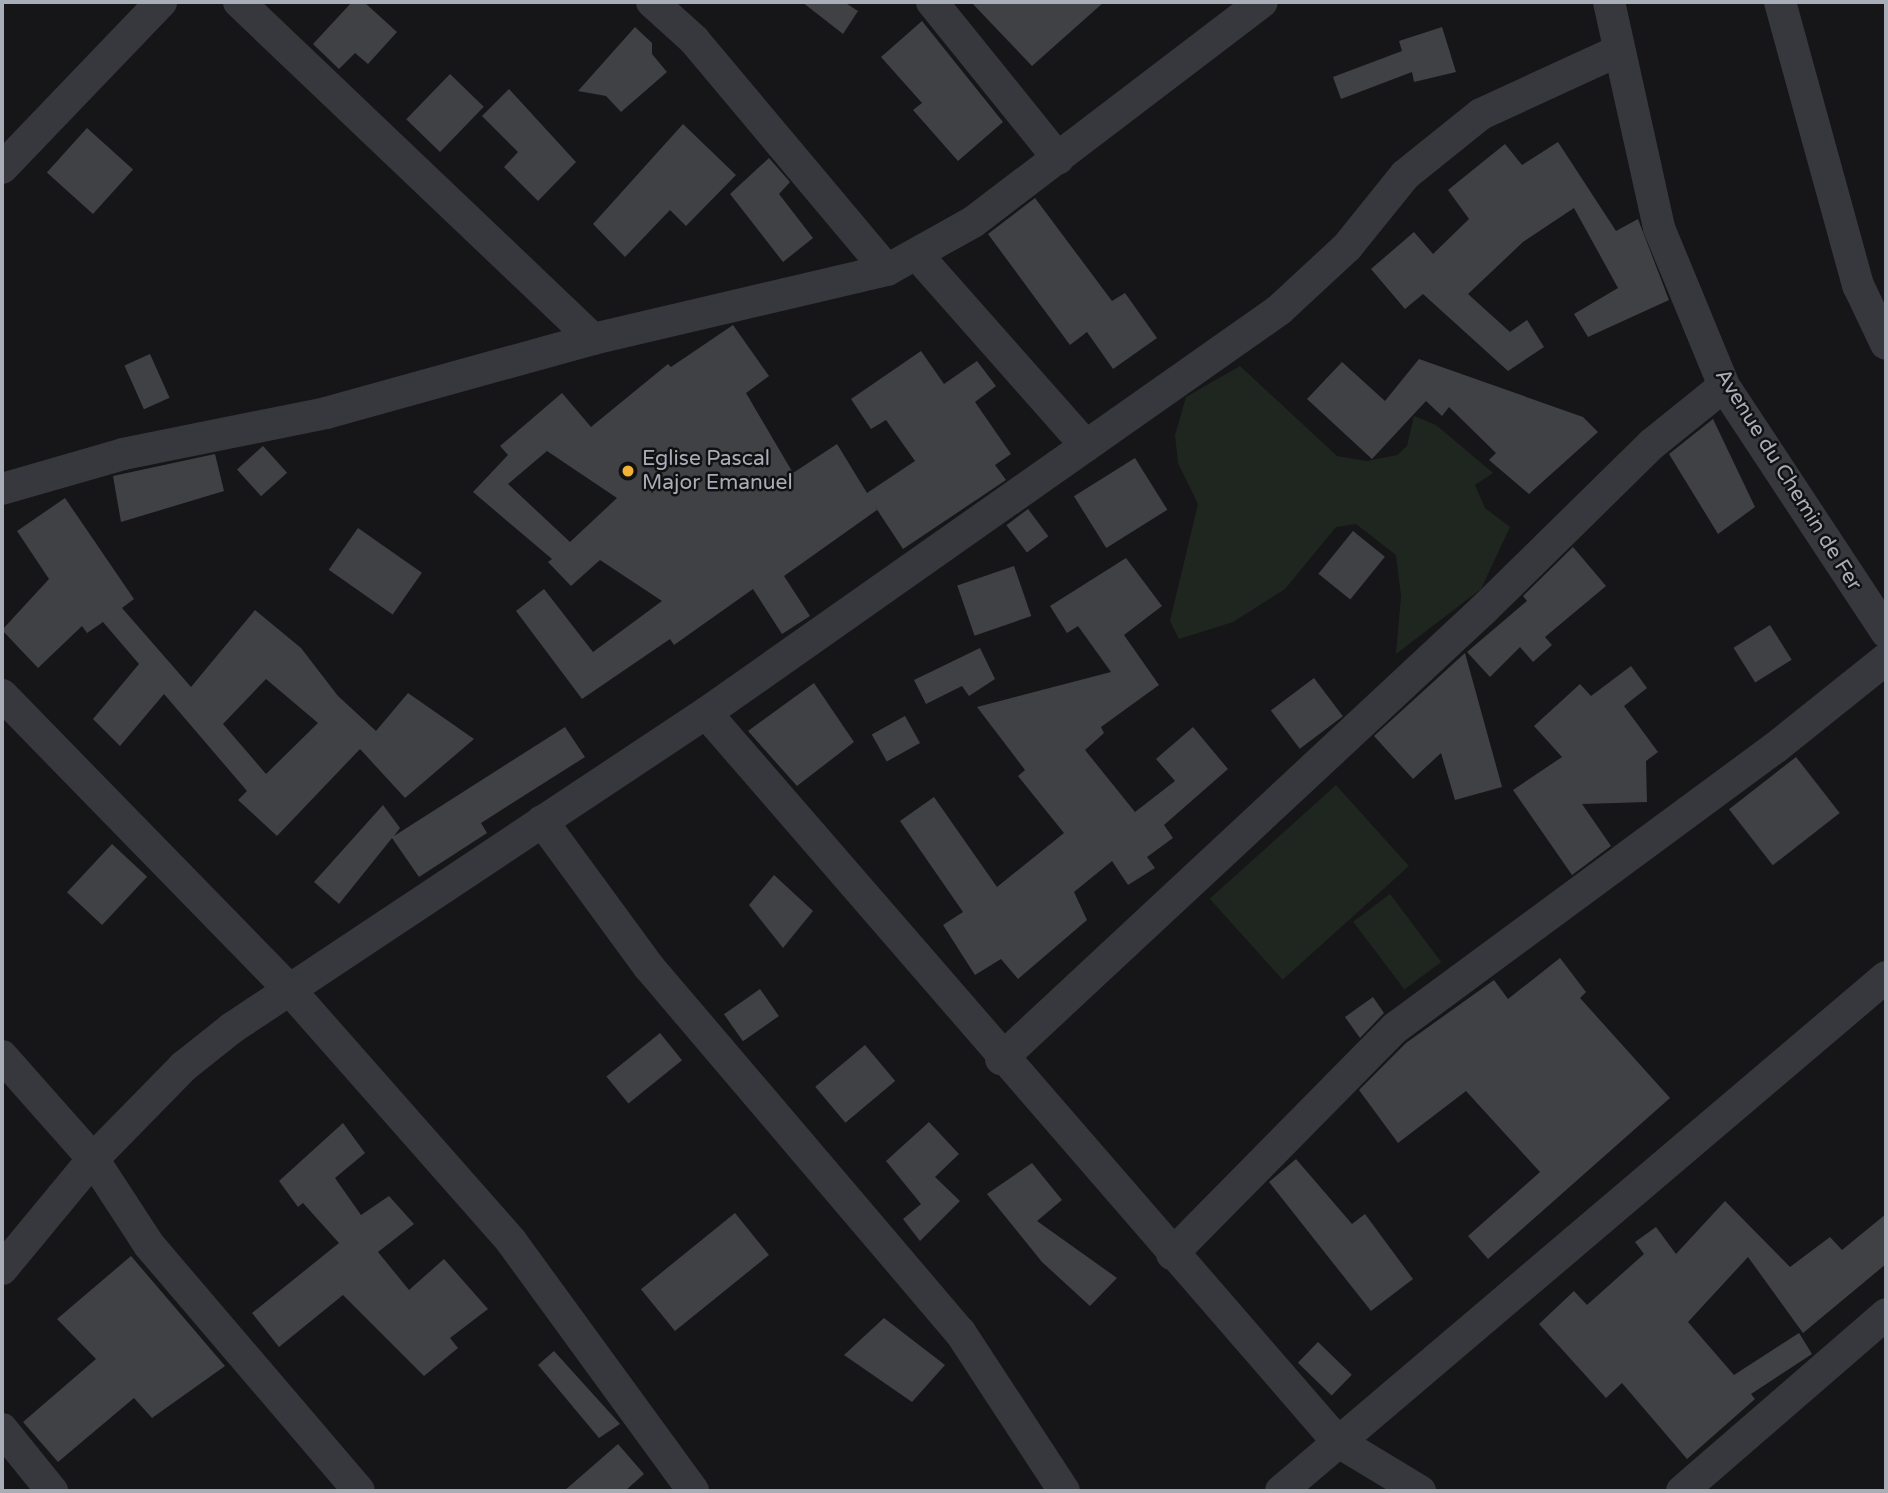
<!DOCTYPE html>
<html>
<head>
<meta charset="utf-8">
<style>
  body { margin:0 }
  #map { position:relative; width:1888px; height:1493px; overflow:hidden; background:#161618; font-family:"Varela Round",sans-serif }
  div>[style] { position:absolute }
  .green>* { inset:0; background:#1e261f; transform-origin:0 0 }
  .building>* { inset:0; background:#404145; transform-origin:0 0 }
  .minor>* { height:32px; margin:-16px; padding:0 16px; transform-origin:16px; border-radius:16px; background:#37383d }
  .dots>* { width:19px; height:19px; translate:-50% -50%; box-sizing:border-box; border:4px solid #111113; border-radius:50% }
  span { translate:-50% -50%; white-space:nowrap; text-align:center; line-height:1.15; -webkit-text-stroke:5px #111113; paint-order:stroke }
  .poi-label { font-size:21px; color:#a8adb8 }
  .left { translate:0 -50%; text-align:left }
  .street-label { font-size:21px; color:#a8adb8 }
  .frame { position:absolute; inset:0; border:4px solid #a8adb8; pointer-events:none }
</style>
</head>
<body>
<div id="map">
  <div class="green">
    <div style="clip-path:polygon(1240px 366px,1337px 456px,1367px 461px,1397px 455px,1407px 446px,1414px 416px,1436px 425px,1493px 473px,1475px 485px,1485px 508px,1510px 527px,1481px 589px,1396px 654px,1401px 596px,1396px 555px,1356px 524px,1336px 527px,1285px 589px,1233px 622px,1179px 639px,1170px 621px,1198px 504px,1178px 463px,1175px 435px,1186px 397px)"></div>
    <div style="left:1336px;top:785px;width:109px;height:170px;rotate:48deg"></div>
    <div style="left:1390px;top:894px;width:85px;height:46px;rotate:53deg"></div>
  </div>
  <div class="building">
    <div style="clip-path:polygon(352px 2px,364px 2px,397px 32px,368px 64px,355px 53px,339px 69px,313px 44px)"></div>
    <div style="clip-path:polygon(802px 2px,844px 2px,858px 11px,843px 34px)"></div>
    <div style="clip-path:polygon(971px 2px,1104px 2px,1032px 66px)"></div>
    <div style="clip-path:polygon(922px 21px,1003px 122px,958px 161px,913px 110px,922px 103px,881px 57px)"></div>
    <div style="clip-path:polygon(635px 27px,652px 43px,652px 54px,667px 72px,621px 112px,606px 96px,578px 91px)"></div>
    <div style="clip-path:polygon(1442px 27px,1456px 72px,1414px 82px,1412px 72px,1341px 99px,1333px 77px,1402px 51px,1399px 41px)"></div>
    <div style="left:450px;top:74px;width:47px;height:63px;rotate:44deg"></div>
    <div style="clip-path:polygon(509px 89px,576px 162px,538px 201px,504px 167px,518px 152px,482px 116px)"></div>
    <div style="clip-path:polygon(683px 124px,736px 175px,686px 226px,670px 210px,625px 257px,593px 224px)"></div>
    <div style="left:87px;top:128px;width:62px;height:60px;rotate:42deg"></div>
    <div style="clip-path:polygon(1558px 142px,1616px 231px,1638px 219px,1669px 300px,1588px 337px,1574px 314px,1618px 288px,1574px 208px,1523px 242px,1468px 294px,1510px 332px,1527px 320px,1544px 347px,1508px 371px,1423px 294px,1405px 309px,1371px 269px,1414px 232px,1433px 254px,1469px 219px,1448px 190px,1505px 144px,1522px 165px)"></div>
    <div style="clip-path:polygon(769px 158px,790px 182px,779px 194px,813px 238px,783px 262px,730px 194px)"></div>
    <div style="clip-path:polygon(1035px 198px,1112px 301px,1125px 293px,1157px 338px,1113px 369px,1087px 332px,1070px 345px,988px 234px)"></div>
    <div style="clip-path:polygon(evenodd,733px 325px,769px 376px,746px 393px,793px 473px,837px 444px,867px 493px,915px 461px,886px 420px,871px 429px,851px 399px,921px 351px,944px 384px,977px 361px,996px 386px,975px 402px,1011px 454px,995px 465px,1006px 480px,903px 549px,874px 505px,877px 510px,784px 576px,810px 616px,782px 634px,753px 589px,674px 645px,670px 639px,582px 699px,516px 611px,544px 589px,593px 652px,662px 601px,600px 560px,571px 586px,548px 562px,552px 559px,473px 492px,508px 455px,500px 446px,562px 393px,591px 427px,668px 364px,671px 367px,733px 325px,547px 451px,617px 498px,570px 542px,508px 484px,547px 451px)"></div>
    <div style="left:150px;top:354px;width:48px;height:28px;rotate:66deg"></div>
    <div style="clip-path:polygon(1419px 359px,1583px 417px,1598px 432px,1529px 494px,1489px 460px,1496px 453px,1449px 407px,1442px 416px,1426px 401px,1372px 459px,1307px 399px,1342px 362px,1385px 401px)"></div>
    <div style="clip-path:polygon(1713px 419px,1755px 507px,1718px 534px,1669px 454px)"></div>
    <div style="left:263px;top:446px;width:36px;height:35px;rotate:48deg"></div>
    <div style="clip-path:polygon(215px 454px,224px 491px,121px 522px,113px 476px)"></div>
    <div style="left:1135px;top:458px;width:61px;height:72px;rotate:58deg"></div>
    <div style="clip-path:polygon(evenodd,65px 498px,134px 599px,122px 608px,191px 687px,255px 610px,301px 648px,338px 696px,376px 731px,408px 693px,474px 739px,405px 798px,360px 749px,277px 836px,238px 800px,247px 791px,164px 694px,120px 746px,93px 719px,139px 664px,103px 622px,87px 633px,82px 626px,38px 668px,2px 630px,49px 579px,17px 531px,65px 498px,266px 679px,318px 723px,266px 774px,223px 724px,266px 679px)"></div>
    <div style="left:1028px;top:509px;width:34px;height:27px;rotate:53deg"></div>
    <div style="left:358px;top:528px;width:78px;height:51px;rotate:35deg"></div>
    <div style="left:1353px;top:531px;width:41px;height:55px;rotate:39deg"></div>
    <div style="clip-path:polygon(1573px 547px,1606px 586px,1545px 637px,1552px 645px,1533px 662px,1520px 647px,1490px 677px,1467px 652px,1527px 601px,1523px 596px)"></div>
    <div style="clip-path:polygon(1126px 558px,1162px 606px,1124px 635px,1159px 685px,1101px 727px,1104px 733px,1085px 750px,1135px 812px,1175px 781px,1156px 759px,1193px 727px,1228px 769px,1164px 825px,1173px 838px,1147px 857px,1155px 868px,1128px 885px,1112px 861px,1074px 892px,1087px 920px,1018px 979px,1001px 959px,975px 975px,943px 925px,963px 912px,900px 821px,934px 797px,997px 887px,1064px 833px,1018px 776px,1025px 770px,977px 707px,1111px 672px,1078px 626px,1067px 633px,1050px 606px)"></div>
    <div style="left:1014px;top:566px;width:53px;height:60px;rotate:71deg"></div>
    <div style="left:1770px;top:625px;width:41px;height:43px;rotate:58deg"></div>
    <div style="clip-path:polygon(980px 648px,995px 679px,969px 696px,962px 686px,926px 704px,914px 680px)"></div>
    <div style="clip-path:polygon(1465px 653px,1502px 787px,1455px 800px,1441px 753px,1413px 779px,1374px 736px)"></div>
    <div style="clip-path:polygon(1631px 666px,1647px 688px,1624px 706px,1658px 752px,1646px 761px,1647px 802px,1582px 804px,1611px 846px,1572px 875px,1513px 790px,1562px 757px,1534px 726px,1580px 684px,1591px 696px)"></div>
    <div style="left:1314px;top:678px;width:48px;height:54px;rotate:53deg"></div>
    <div style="clip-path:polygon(814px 683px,854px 742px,797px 786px,748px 731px)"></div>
    <div style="left:905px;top:716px;width:31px;height:38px;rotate:61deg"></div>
    <div style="clip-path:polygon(565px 727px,585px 757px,481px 823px,487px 833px,419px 877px,392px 838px,339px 904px,314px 882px,383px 805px,400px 828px,394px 836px)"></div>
    <div style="left:1796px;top:757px;width:71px;height:85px;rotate:52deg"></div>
    <div style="left:112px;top:844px;width:48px;height:66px;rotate:43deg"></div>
    <div style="clip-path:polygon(774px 875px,813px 911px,783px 948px,749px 905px)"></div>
    <div style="clip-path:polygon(1560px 958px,1586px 992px,1580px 998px,1670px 1098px,1488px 1259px,1468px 1236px,1540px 1172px,1466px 1091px,1398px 1143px,1359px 1090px,1406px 1043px,1494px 980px,1508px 999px)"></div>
    <div style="left:760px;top:989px;width:33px;height:44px;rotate:55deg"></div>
    <div style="clip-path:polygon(1373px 997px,1384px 1013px,1360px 1038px,1345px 1017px)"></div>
    <div style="left:660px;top:1033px;width:35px;height:69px;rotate:51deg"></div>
    <div style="left:865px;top:1045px;width:47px;height:65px;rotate:50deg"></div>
    <div style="clip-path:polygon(929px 1122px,959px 1154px,935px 1177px,960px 1201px,920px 1241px,903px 1219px,921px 1204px,886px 1161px)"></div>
    <div style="clip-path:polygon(343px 1123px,365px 1153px,335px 1178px,361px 1215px,389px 1196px,414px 1224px,378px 1252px,409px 1290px,444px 1259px,488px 1309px,450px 1338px,458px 1348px,424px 1376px,343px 1295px,279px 1347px,252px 1313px,339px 1243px,303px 1203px,298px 1207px,279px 1181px)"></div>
    <div style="clip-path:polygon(1296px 1159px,1352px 1224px,1365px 1214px,1413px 1279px,1371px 1311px,1269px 1182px)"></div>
    <div style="clip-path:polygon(1032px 1163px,1062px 1200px,1037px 1221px,1117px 1278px,1090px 1306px,1042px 1262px,987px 1194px)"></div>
    <div style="clip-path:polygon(1725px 1201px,1790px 1267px,1830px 1237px,1842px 1250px,1886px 1214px,1886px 1264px,1803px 1333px,1748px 1257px,1688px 1322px,1734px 1375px,1799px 1333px,1812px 1354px,1751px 1394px,1755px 1399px,1687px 1459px,1622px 1383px,1606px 1398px,1539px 1324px,1574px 1291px,1587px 1305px,1644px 1254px,1635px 1242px,1656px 1227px,1676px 1254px)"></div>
    <div style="left:735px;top:1213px;width:54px;height:121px;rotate:51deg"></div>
    <div style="clip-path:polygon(131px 1256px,225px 1366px,152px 1418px,134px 1398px,58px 1462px,23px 1422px,96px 1359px,57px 1319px)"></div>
    <div style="clip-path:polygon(884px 1318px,945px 1365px,912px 1402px,844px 1355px)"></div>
    <div style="left:1318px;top:1342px;width:47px;height:29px;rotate:44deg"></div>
    <div style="clip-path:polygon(554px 1351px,620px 1424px,599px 1438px,538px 1365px)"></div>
    <div style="clip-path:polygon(618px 1444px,644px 1474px,625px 1491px,564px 1491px)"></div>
  </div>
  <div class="minor">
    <div style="left:239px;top:2px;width:489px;rotate:43.6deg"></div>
    <div style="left:652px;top:2px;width:57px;rotate:42.1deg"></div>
    <div style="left:694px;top:40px;width:300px;rotate:50deg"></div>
    <div style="left:932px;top:2px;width:201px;rotate:51.1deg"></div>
    <div style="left:1609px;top:2px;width:231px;rotate:77.5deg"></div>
    <div style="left:1659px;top:228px;width:171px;rotate:67.6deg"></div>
    <div style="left:1724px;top:386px;width:295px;rotate:56.6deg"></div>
    <div style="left:1780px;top:2px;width:294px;rotate:74.6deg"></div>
    <div style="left:1858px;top:285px;width:65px;rotate:64.6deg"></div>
    <div style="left:2px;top:168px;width:230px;rotate:-46.2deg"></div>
    <div style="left:919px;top:257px;width:252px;rotate:48.5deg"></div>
    <div style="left:2px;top:489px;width:126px;rotate:-16.1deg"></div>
    <div style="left:123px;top:454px;width:207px;rotate:-11.4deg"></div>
    <div style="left:326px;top:413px;width:277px;rotate:-15.5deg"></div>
    <div style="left:593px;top:339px;width:302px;rotate:-13.2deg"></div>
    <div style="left:887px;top:270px;width:98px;rotate:-29.2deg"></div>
    <div style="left:973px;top:222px;width:363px;rotate:-37.3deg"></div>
    <div style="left:2px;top:695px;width:411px;rotate:45.7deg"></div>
    <div style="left:289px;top:989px;width:336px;rotate:48.6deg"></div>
    <div style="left:511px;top:1241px;width:309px;rotate:53.9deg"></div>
    <div style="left:706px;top:713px;width:963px;rotate:49.08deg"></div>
    <div style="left:1337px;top:1441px;width:97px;rotate:31.1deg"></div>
    <div style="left:542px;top:821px;width:181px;rotate:53.8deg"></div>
    <div style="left:649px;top:967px;width:480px;rotate:49.6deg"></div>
    <div style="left:960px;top:1332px;width:190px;rotate:56.8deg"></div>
    <div style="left:2px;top:1056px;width:137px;rotate:48.5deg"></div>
    <div style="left:93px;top:1159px;width:103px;rotate:56.9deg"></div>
    <div style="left:149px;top:1245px;width:323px;rotate:49.5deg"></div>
    <div style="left:1001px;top:1059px;width:659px;rotate:-42.97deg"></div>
    <div style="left:1483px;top:610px;width:237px;rotate:-44.5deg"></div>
    <div style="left:1652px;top:444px;width:92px;rotate:-38.9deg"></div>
    <div style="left:1172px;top:1254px;width:317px;rotate:-45.4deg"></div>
    <div style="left:1395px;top:1028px;width:472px;rotate:-36.4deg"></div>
    <div style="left:1775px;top:748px;width:142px;rotate:-38.7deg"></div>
    <div style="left:2px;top:1269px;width:143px;rotate:-50.4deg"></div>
    <div style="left:93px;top:1159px;width:129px;rotate:-45.6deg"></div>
    <div style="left:183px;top:1067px;width:63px;rotate:-38.5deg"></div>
    <div style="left:232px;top:1028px;width:569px;rotate:-33.61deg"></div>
    <div style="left:706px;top:713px;width:701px;rotate:-35.12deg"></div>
    <div style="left:1279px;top:310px;width:93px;rotate:-42.8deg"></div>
    <div style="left:1347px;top:247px;width:92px;rotate:-51.1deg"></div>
    <div style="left:1405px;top:175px;width:97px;rotate:-38.8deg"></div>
    <div style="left:1481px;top:114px;width:149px;rotate:-24.7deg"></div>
    <div style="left:2px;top:1429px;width:80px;rotate:51.1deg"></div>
    <div style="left:1281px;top:1491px;width:794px;rotate:-40.35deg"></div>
    <div style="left:1682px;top:1491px;width:270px;rotate:-40.9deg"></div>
  </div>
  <div class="dots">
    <div style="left:628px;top:471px;background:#f2b134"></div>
  </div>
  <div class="poi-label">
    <span class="left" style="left:642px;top:471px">Eglise Pascal<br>Major Emanuel</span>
  </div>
  <div class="street-label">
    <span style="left:1788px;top:480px;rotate:58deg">Avenue du Chemin de Fer</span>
  </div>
  <div class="frame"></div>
</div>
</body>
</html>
